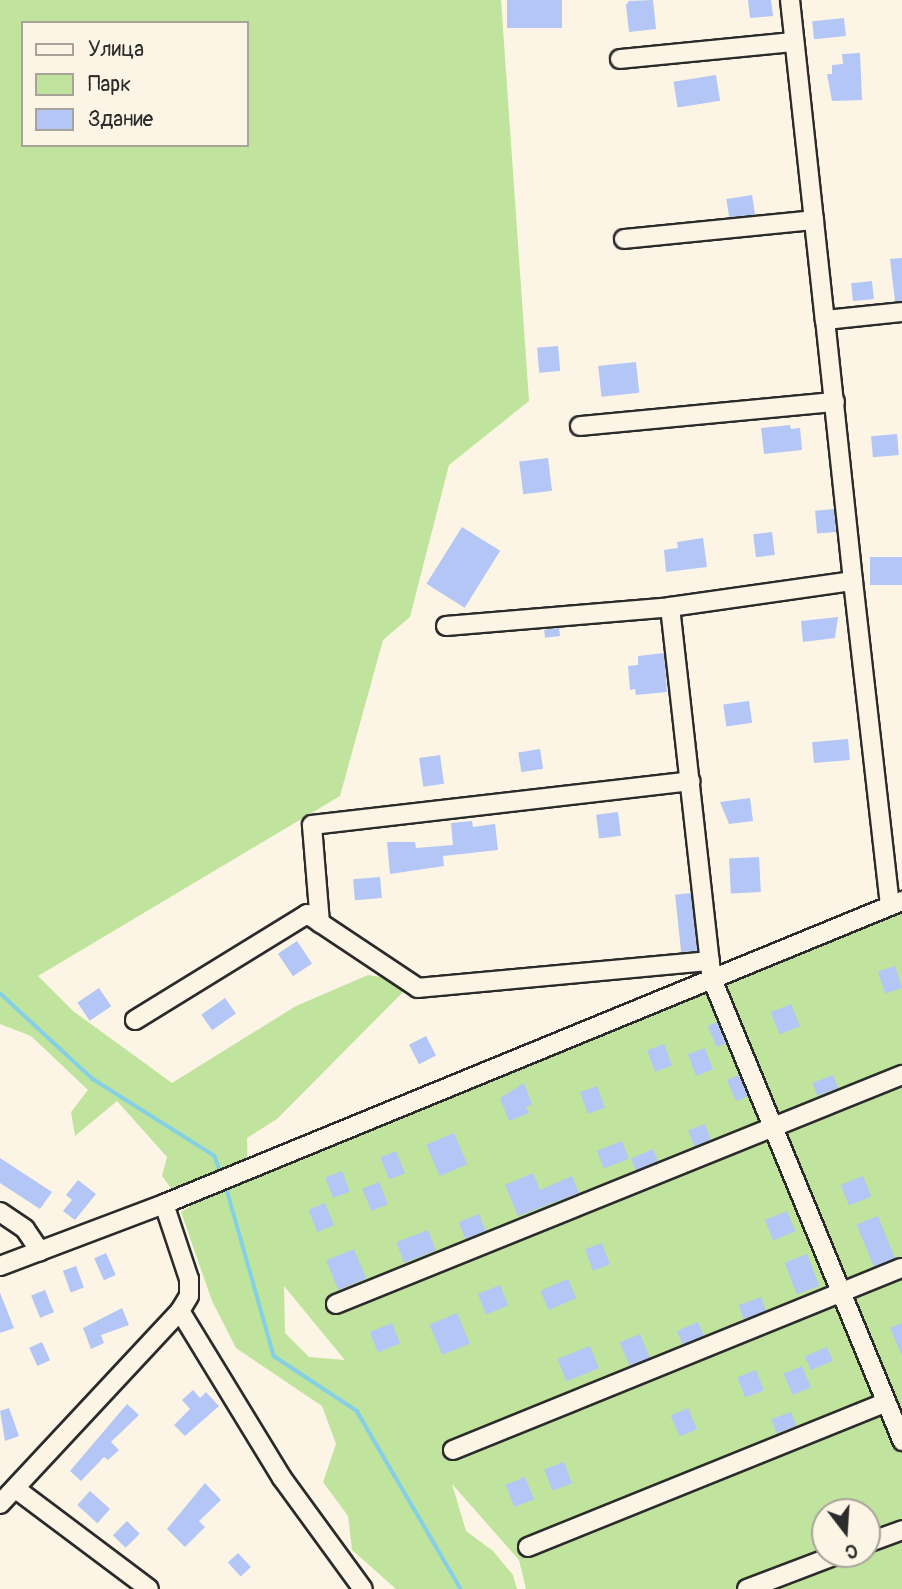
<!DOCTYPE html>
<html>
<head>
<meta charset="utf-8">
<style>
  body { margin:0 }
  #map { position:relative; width:902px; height:1589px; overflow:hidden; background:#fcf5e5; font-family:Pangolin,sans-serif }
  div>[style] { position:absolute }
  .green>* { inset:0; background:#c0e49e }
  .stream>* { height:3.5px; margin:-1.75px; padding:0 1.75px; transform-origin:1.75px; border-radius:1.75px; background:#85d0e5 }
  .building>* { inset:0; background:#b3c6f5; transform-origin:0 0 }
  .roads { filter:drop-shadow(2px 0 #2b2b2b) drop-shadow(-2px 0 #2b2b2b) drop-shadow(0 2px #2b2b2b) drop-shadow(0 -2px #2b2b2b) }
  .minor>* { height:18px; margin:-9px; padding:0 9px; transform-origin:9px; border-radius:9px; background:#fcf5e5 }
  span { translate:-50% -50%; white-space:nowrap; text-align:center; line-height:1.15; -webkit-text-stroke:6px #fcf5e5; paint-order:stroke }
  .legend { position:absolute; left:21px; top:21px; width:228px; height:126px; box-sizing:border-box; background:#fcf5e5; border:2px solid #a8a49b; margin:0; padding:9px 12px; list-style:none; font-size:21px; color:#2b2b2b }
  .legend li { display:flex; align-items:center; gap:14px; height:35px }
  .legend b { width:35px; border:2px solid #a8a49b }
  .north { position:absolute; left:811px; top:1498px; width:70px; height:70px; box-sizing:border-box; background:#fcf5e5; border:2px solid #a8a49b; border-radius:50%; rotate:163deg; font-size:19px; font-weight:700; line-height:28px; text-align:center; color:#2b2b2b }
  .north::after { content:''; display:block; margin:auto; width:24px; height:32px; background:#2b2b2b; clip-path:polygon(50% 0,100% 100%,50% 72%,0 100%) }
</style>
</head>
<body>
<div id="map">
  <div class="green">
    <div style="clip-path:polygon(evenodd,0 0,501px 0,529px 401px,449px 465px,410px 617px,383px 640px,340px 796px,38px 976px,73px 1011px,172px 1083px,296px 1006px,368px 975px,413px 982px,277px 1119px,247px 1138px,248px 1177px,902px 913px,902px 1589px,526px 1589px,519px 1560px,452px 1484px,466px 1531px,493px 1551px,513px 1575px,517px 1589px,396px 1589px,352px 1550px,348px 1516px,323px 1482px,336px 1444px,322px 1406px,236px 1348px,212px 1301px,181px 1212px,215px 1190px,175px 1194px,162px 1176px,167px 1157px,117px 1101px,75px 1136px,71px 1112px,88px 1090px,31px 1036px,0 1024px,0 0,23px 23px,247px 23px,247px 145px,23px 145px,23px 23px,0 0,284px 1286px,344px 1359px,344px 1360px,309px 1357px,285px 1333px,284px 1286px,0 0,825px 1512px,867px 1512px,867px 1554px,825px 1554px,825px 1512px)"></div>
  </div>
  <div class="stream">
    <div style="left:0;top:993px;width:127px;rotate:42.8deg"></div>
    <div style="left:93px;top:1079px;width:144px;rotate:32.3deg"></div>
    <div style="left:215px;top:1156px;width:21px;rotate:71deg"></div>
    <div style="left:226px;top:1186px;width:177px;rotate:74.2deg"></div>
    <div style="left:274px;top:1356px;width:100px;rotate:33.5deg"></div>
    <div style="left:357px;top:1411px;width:206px;rotate:59.7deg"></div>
  </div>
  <div class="building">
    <div style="left:507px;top:0;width:55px;height:28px"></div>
    <div style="clip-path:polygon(653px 0,656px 29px,629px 32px,626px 5px,629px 1px)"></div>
    <div style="clip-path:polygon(748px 0,771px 0,773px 16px,750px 18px)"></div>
    <div style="left:844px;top:18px;width:18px;height:32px;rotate:84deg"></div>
    <div style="clip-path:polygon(860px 53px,862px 100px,832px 101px,827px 74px,832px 74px,832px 65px,843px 64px,842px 54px)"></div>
    <div style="left:716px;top:75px;width:26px;height:43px;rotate:81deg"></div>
    <div style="left:752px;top:195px;width:20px;height:26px;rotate:81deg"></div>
    <div style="clip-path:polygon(902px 258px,902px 301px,895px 301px,890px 259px)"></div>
    <div style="left:872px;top:281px;width:18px;height:21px;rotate:84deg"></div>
    <div style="left:558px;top:346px;width:25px;height:21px;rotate:85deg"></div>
    <div style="left:636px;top:362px;width:31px;height:38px;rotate:84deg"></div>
    <div style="clip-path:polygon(790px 425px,791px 429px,800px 428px,802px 450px,764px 454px,761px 428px)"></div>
    <div style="left:897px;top:434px;width:21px;height:26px;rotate:85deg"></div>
    <div style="left:548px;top:458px;width:33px;height:29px;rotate:83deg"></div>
    <div style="left:834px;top:509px;width:23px;height:19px;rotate:85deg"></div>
    <div style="left:462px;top:527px;width:45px;height:67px;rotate:32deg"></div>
    <div style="left:772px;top:532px;width:23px;height:19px;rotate:83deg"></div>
    <div style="clip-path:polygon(703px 538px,707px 567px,666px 572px,664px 550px,678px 548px,677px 542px)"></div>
    <div style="left:902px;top:557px;width:28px;height:32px;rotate:90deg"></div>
    <div style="clip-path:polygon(838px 617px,835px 638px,803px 642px,801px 621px)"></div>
    <div style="left:559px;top:628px;width:8px;height:15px;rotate:83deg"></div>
    <div style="clip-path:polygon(664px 653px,667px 692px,636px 695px,635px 689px,630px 690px,628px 666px,638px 665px,638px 656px)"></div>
    <div style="left:749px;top:701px;width:22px;height:26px;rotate:82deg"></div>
    <div style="left:848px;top:739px;width:21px;height:36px;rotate:85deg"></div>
    <div style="left:540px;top:749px;width:20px;height:22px;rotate:81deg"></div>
    <div style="left:440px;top:755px;width:29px;height:21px;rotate:82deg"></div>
    <div style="clip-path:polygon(750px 798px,753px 821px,729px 824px,720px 802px)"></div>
    <div style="left:618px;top:812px;width:24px;height:22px;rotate:83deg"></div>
    <div style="clip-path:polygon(472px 821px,473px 827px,495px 824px,498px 850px,443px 856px,444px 866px,390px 874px,387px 842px,415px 842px,416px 848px,453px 845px,451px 823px)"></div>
    <div style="left:759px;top:857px;width:35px;height:30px;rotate:87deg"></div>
    <div style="left:380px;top:877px;width:21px;height:27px;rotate:85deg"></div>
    <div style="left:691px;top:893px;width:58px;height:16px;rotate:84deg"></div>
    <div style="left:297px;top:941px;width:27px;height:23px;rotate:56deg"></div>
    <div style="left:895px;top:966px;width:23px;height:18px;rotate:72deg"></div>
    <div style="left:99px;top:988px;width:22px;height:26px;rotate:56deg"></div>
    <div style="left:225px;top:998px;width:19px;height:29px;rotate:55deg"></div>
    <div style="left:791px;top:1004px;width:24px;height:22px;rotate:68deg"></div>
    <div style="left:717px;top:1022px;width:23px;height:10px;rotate:67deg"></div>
    <div style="left:426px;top:1036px;width:22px;height:19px;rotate:63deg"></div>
    <div style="left:664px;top:1044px;width:23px;height:18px;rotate:70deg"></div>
    <div style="left:705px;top:1048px;width:23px;height:18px;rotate:70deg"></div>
    <div style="left:739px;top:1075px;width:23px;height:13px;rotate:67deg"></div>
    <div style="left:833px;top:1075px;width:14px;height:22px;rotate:69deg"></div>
    <div style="clip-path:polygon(524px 1083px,532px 1104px,526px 1107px,529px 1113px,509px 1121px,500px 1098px)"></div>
    <div style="left:597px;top:1086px;width:23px;height:18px;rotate:70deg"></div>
    <div style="left:705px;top:1124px;width:17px;height:18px;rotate:69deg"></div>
    <div style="left:454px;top:1133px;width:34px;height:30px;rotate:67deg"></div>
    <div style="left:622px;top:1141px;width:19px;height:27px;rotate:69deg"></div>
    <div style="left:653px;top:1149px;width:13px;height:24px;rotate:67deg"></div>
    <div style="left:396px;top:1151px;width:24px;height:17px;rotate:68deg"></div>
    <div style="clip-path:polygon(0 1158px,52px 1192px,40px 1209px,0 1183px)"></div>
    <div style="left:342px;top:1171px;width:22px;height:18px;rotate:69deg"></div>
    <div style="clip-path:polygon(533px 1173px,540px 1190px,572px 1176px,579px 1193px,518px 1216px,505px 1185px)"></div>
    <div style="left:863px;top:1176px;width:22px;height:24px;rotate:68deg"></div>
    <div style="clip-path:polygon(78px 1180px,96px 1194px,75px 1220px,63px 1211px,72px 1200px,66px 1195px)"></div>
    <div style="left:379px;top:1182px;width:24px;height:18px;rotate:68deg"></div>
    <div style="left:325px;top:1203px;width:24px;height:18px;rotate:68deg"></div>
    <div style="left:787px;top:1211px;width:22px;height:24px;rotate:68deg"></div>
    <div style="left:479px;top:1214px;width:18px;height:22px;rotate:68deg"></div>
    <div style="left:878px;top:1216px;width:46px;height:23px;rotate:68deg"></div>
    <div style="left:428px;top:1230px;width:22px;height:34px;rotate:69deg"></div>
    <div style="left:602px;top:1243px;width:23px;height:18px;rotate:70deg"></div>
    <div style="left:354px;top:1249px;width:32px;height:30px;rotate:68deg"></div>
    <div style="left:106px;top:1253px;width:24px;height:13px;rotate:66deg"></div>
    <div style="left:807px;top:1254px;width:34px;height:24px;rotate:69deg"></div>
    <div style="left:76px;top:1266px;width:23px;height:14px;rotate:70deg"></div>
    <div style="left:568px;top:1279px;width:21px;height:30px;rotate:67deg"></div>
    <div style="left:500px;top:1285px;width:22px;height:24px;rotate:68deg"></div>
    <div style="left:45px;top:1290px;width:24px;height:15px;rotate:68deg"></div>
    <div style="clip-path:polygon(0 1293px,14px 1328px,0 1333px)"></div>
    <div style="left:761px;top:1297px;width:15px;height:24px;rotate:70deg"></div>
    <div style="clip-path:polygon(122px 1308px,129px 1325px,101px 1335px,104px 1343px,91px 1349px,83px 1328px)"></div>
    <div style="left:457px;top:1313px;width:33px;height:30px;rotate:67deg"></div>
    <div style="left:698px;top:1322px;width:15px;height:23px;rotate:67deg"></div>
    <div style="left:392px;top:1323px;width:22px;height:24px;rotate:68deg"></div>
    <div style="clip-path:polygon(902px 1323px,902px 1356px,890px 1328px)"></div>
    <div style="left:640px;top:1334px;width:26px;height:22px;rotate:67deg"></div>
    <div style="left:42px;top:1342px;width:20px;height:14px;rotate:66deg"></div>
    <div style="left:590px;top:1346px;width:24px;height:35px;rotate:68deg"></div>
    <div style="left:827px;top:1347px;width:15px;height:24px;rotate:67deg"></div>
    <div style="left:802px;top:1366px;width:23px;height:20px;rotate:67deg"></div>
    <div style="left:756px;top:1370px;width:22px;height:20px;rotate:69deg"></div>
    <div style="clip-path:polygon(193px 1390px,200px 1398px,206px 1392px,219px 1406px,185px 1436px,174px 1425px,190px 1409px,182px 1400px)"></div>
    <div style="clip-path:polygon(127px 1404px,139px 1415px,111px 1442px,119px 1450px,108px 1460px,104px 1457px,81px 1481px,70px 1471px)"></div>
    <div style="clip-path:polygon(9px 1408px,19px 1436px,5px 1441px,0 1411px)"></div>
    <div style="left:688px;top:1408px;width:23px;height:19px;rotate:67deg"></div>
    <div style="left:791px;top:1412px;width:15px;height:21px;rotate:70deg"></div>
    <div style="left:564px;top:1462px;width:23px;height:21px;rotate:70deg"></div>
    <div style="left:525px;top:1477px;width:24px;height:21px;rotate:68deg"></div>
    <div style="clip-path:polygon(205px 1483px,221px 1500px,199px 1521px,205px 1527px,185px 1547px,167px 1529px)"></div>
    <div style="left:90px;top:1491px;width:27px;height:19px;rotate:42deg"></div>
    <div style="left:127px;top:1521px;width:18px;height:20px;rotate:45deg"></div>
    <div style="left:238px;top:1553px;width:19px;height:14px;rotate:47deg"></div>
  </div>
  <div class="roads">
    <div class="minor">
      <div style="left:790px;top:0;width:322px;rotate:83.8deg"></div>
      <div style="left:620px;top:59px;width:175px;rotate:-5.6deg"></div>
      <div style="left:624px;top:239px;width:191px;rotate:-5.7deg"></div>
      <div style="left:580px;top:426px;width:256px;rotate:-5.4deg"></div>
      <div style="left:853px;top:581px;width:262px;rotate:-96.1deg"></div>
      <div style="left:825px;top:320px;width:77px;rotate:-5.9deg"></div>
      <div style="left:670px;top:607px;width:374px;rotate:83.6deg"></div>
      <div style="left:712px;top:979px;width:500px;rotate:67.6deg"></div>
      <div style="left:446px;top:626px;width:225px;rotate:-4.8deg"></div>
      <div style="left:670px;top:607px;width:185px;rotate:-8.1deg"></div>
      <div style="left:853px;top:581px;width:327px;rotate:83.5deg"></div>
      <div style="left:320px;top:923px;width:98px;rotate:-94.7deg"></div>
      <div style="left:312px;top:825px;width:381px;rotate:-6.6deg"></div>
      <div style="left:135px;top:1020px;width:202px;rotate:-31.6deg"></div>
      <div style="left:307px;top:914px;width:133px;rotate:33.7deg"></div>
      <div style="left:418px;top:988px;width:293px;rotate:-5.3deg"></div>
      <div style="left:0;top:1212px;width:30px;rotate:34deg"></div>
      <div style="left:25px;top:1229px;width:27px;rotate:56deg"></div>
      <div style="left:0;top:1266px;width:175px;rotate:-20.7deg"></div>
      <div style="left:336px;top:1304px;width:611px;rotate:-22.03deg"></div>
      <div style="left:180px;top:1311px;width:17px;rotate:-59deg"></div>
      <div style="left:189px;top:1296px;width:17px;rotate:-90deg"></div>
      <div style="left:189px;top:1279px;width:79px;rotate:-108.4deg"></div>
      <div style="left:164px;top:1204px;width:798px;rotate:-22.32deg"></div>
      <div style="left:453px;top:1450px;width:484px;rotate:-22.1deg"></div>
      <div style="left:16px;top:1489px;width:166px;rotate:36.9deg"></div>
      <div style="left:0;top:1504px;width:264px;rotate:-47deg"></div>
      <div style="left:180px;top:1311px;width:196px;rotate:58.6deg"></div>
      <div style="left:282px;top:1478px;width:137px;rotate:53.9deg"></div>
      <div style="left:867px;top:1543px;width:37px;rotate:-20deg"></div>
      <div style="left:528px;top:1547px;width:386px;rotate:-22deg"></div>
      <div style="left:747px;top:1589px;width:98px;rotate:-20.8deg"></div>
    </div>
  </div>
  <ul class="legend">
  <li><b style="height:9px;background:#fcf5e5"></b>Улица</li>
  <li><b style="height:19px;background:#c0e49e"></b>Парк</li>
  <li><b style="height:19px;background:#b3c6f5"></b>Здание</li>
  </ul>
  <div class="north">С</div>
</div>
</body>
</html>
